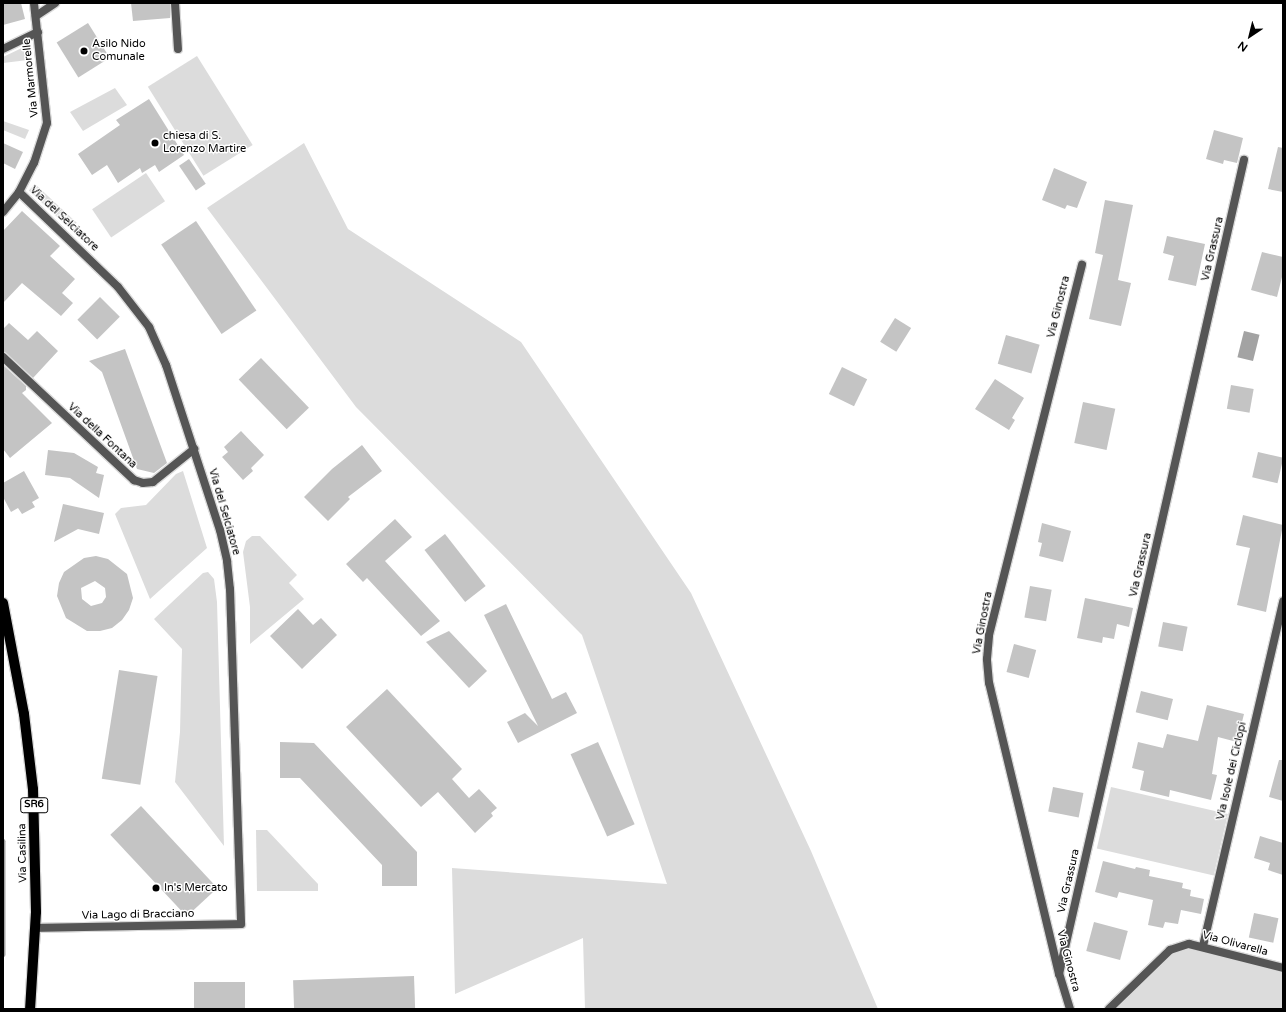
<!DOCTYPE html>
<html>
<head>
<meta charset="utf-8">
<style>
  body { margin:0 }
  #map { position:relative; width:1286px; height:1012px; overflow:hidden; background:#fff; font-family:"Varela Round",sans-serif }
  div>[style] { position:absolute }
  .green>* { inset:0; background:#dcdcdc; transform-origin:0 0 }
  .water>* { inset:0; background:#a3a3a3; transform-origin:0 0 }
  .stream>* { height:4.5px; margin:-2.25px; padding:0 2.25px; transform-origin:2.25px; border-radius:2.25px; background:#a3a3a3 }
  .building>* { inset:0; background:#c4c4c4; transform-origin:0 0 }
  .roads { filter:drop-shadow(1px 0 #dbdbdb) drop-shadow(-1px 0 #dbdbdb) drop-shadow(0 1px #dbdbdb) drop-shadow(0 -1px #dbdbdb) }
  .minor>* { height:8px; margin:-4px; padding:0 4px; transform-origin:4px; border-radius:4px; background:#555 }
  .primary>* { height:10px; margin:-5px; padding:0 5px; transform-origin:5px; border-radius:5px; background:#000 }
  .dots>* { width:11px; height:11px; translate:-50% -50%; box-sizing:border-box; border:2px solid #fff; border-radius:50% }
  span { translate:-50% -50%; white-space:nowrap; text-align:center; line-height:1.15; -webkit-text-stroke:3px #fff; paint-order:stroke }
  .shield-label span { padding:1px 3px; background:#fff; border:1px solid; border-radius:3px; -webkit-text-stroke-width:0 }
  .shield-label { font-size:10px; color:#000; font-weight:700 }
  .poi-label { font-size:11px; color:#000 }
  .left { translate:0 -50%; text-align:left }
  .street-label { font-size:11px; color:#000 }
  .frame { position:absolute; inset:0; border:4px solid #000; pointer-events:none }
  .north { position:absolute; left:1230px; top:16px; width:40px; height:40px; -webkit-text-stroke:3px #fff; paint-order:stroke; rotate:215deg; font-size:11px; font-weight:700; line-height:16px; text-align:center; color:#000 }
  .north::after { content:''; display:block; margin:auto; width:14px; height:18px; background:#000; clip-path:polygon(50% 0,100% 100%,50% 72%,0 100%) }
</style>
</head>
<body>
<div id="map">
  <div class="green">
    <div style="clip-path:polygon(26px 46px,28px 60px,3px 63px,3px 57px)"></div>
    <div style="left:197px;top:56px;width:105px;height:58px;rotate:58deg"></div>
    <div style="clip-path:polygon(115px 88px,127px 105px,83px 131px,70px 112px)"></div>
    <div style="clip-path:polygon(3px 121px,29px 130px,25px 139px,3px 130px)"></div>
    <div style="clip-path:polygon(304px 143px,348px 229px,521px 342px,691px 593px,811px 851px,878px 1009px,585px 1009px,583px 938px,455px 994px,452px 868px,667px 884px,582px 635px,356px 407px,207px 208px)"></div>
    <div style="left:146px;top:173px;width:34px;height:65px;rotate:56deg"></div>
    <div style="left:35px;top:184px;width:57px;height:9px;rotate:43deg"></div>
    <div style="clip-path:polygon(183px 471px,207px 548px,150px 599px,115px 514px,121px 508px,146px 505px,176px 474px)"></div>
    <div style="clip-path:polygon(252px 536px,260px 536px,297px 575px,289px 583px,304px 599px,250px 644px,250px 607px,243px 552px,246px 541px)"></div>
    <div style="clip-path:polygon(208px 572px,214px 579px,217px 602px,224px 846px,175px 782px,180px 732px,182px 649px,154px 619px,203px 573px)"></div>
    <div style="left:1111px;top:787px;width:120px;height:63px;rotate:13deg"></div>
    <div style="clip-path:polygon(256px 830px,267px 830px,318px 884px,318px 891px,257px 891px)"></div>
    <div style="clip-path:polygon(1203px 946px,1283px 968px,1283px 1009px,1109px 1009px,1170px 950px)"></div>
  </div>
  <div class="water">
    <div style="left:1244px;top:331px;width:16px;height:27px;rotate:14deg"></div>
  </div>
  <div class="stream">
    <div style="left:3px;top:841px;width:113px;rotate:90deg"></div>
  </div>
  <div class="building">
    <div style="clip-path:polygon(3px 3px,21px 3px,25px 19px,3px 25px)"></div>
    <div style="clip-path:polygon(131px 3px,170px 3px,170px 18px,133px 21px)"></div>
    <div style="left:88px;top:23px;width:41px;height:37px;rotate:58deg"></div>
    <div style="clip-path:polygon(149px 99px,184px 155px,159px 172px,155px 165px,142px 173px,140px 168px,118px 183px,107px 165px,92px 175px,78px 154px,120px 125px,116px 120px)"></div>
    <div style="clip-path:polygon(1214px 130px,1243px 138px,1237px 163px,1224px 160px,1223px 164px,1206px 159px)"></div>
    <div style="clip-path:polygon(3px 143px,23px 152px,15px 169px,3px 163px)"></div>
    <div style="clip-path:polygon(1278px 147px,1283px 148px,1283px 192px,1268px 189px)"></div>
    <div style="left:189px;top:159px;width:30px;height:12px;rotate:56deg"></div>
    <div style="clip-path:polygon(1054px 168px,1087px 182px,1077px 208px,1067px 205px,1065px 209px,1042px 200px)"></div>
    <div style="clip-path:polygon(1105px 200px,1133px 205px,1118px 280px,1131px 283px,1121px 326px,1089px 319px,1103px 255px,1095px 253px)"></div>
    <div style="clip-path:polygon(22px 211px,60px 246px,50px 256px,75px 279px,62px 293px,73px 303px,61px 316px,22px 283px,3px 303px,3px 231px)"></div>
    <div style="left:196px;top:221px;width:108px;height:42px;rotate:56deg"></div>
    <div style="clip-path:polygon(1167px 236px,1205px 244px,1196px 286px,1168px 280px,1174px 256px,1163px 253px)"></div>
    <div style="clip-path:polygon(1262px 252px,1283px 257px,1283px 273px,1277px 297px,1251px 290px)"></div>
    <div style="left:100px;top:297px;width:28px;height:32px;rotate:45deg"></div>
    <div style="left:895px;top:318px;width:19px;height:28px;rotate:32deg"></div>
    <div style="clip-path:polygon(9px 323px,28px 340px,37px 331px,58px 351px,33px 378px,3px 352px,3px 329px)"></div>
    <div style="left:1006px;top:335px;width:35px;height:30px;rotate:16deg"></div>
    <div style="clip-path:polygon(125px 349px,167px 463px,154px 473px,137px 469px,102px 372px,89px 361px)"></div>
    <div style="left:261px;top:358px;width:69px;height:31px;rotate:46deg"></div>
    <div style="clip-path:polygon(3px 365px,26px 386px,26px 390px,22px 393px,52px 423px,10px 458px,3px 449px)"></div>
    <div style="left:842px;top:367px;width:28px;height:30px;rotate:26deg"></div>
    <div style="clip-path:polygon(995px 379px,1024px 398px,1012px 418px,1015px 420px,1009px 430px,975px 409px)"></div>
    <div style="left:1231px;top:385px;width:23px;height:24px;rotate:10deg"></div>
    <div style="left:1083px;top:402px;width:33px;height:42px;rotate:12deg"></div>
    <div style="clip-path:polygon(241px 431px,264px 455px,251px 468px,253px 471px,243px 480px,222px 457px,228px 452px,224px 447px)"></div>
    <div style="clip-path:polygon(362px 445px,382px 471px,348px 497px,350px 499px,328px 521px,304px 497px,332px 469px)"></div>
    <div style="clip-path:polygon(48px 450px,74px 453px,98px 467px,96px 473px,104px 475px,99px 498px,70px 478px,45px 475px)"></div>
    <div style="left:1258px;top:452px;width:26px;height:26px;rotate:13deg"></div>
    <div style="clip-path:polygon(24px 471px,39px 498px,32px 502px,35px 507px,22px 514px,18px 508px,11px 512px,3px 497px,3px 483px)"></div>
    <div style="clip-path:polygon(63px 504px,104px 513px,99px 534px,78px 529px,54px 542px)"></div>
    <div style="clip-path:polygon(1243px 515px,1283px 525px,1266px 612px,1237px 605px,1250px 548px,1236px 545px)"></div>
    <div style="clip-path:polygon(395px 519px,412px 537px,385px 561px,440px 621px,421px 636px,367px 578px,363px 582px,346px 564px)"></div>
    <div style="clip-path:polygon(1042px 523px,1071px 531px,1063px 562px,1039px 556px,1042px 543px,1038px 542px)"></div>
    <div style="left:445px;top:534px;width:66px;height:26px;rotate:52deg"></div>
    <div style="clip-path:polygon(evenodd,96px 556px,108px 559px,127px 574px,133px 598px,129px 610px,122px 620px,112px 628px,100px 631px,87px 631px,66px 618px,57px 596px,59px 583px,64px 572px,84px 558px,96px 556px,95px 581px,105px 588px,106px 597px,102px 603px,91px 606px,82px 599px,81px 588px,95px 581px)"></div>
    <div style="left:1030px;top:586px;width:22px;height:32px;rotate:10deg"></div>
    <div style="clip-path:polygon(1085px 598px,1133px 608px,1129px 627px,1117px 624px,1114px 639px,1103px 637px,1102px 643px,1077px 638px)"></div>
    <div style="clip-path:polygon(506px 604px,552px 699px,566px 692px,577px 713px,518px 743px,507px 722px,525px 713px,538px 726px,484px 615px)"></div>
    <div style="clip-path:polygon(298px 609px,313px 625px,321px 618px,337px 635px,302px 669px,270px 636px)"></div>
    <div style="left:1163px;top:622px;width:25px;height:25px;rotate:11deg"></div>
    <div style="clip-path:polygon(449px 631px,487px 671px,469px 688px,426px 642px)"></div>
    <div style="left:1014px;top:644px;width:23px;height:29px;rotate:15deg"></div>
    <div style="left:119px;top:670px;width:39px;height:110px;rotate:9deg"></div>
    <div style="clip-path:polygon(387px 689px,462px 769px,452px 779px,469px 798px,479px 789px,497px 808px,491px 813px,493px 816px,475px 833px,438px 792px,421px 807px,346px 727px)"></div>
    <div style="left:1141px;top:691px;width:33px;height:22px;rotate:14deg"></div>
    <div style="clip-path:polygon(1207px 705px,1244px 714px,1237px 742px,1218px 737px,1212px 774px,1217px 775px,1211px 800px,1170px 790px,1169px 797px,1140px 790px,1144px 771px,1132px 768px,1138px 742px,1163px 748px,1167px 734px,1198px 741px)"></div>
    <div style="clip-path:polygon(280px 742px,314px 743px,417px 852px,417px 886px,382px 886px,382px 865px,300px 778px,280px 778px)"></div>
    <div style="left:598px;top:742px;width:90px;height:30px;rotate:66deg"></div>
    <div style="clip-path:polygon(1279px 760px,1283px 760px,1283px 801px,1269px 797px)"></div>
    <div style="left:1053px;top:787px;width:31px;height:25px;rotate:11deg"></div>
    <div style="left:141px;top:806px;width:112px;height:42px;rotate:47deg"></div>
    <div style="clip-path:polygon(1260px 836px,1283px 843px,1283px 875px,1268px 870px,1270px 863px,1254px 858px)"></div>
    <div style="clip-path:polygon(1103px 861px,1135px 869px,1136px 867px,1150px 870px,1149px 876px,1183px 883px,1182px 888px,1191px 890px,1190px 896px,1204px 899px,1201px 914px,1181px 910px,1178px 924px,1165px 922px,1163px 928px,1148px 925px,1153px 900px,1119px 892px,1117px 898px,1095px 892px)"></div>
    <div style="left:1254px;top:913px;width:25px;height:25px;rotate:12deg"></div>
    <div style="left:1094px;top:922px;width:35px;height:30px;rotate:15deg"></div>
    <div style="left:414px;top:976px;width:33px;height:121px;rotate:88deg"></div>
    <div style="left:194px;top:982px;width:51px;height:27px"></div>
  </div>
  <div class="roads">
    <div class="minor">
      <div style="left:175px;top:3px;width:46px;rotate:86.3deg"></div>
      <div style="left:36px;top:16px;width:23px;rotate:-34deg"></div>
      <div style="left:3px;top:49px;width:39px;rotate:-26deg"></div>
      <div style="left:19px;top:192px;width:137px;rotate:43.8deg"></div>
      <div style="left:118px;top:287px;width:51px;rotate:52.2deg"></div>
      <div style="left:149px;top:327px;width:42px;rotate:65.9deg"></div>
      <div style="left:166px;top:365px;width:174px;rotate:71.9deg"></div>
      <div style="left:220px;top:530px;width:32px;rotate:77deg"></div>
      <div style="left:227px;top:561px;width:28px;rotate:84deg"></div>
      <div style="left:230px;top:589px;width:335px;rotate:88.1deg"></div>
      <div style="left:241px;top:924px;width:206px;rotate:178.9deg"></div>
      <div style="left:3px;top:212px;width:26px;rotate:-51deg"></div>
      <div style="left:19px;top:192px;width:33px;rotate:-63deg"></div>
      <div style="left:34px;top:163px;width:42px;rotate:-72deg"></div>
      <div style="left:47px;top:123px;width:121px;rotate:-96.2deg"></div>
      <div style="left:3px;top:357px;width:180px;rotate:43.2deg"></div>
      <div style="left:134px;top:480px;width:9px;rotate:18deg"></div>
      <div style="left:143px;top:483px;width:10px;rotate:-6deg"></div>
      <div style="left:153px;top:482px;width:53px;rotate:-38.8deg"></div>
      <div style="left:1203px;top:946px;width:354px;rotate:-76.9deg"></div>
      <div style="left:1059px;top:974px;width:835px;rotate:-77.2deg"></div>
      <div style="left:1070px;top:1009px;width:37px;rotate:-107deg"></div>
      <div style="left:1059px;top:974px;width:299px;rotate:-103.5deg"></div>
      <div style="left:989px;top:683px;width:24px;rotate:-95deg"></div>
      <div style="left:987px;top:659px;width:24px;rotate:-85deg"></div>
      <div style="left:989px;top:635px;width:382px;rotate:-75.9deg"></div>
      <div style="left:1109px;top:1009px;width:85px;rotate:-44deg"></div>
      <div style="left:1170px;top:950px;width:20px;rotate:-18deg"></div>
      <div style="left:1189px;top:944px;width:97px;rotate:14.3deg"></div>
    </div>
    <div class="primary">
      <div style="left:3px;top:603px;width:113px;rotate:79.3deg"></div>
      <div style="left:24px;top:714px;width:76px;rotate:83.2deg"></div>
      <div style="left:33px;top:789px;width:123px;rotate:88.6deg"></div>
      <div style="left:36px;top:912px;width:97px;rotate:93.5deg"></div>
    </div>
  </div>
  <div class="dots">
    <div style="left:84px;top:51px;background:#000"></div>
    <div style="left:155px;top:143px;background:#000"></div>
    <div style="left:156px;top:888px;background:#000"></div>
  </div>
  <div class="shield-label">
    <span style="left:34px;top:805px">SR6</span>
  </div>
  <div class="poi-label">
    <span class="left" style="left:92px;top:51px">Asilo Nido<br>Comunale</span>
    <span class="left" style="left:163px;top:143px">chiesa di S.<br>Lorenzo Martire</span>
    <span class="left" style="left:164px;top:888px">In's Mercato</span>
  </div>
  <div class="street-label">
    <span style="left:31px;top:78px;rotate:-96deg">Via Marmorelle</span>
    <span style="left:64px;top:219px;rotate:43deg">Via del Selciatore</span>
    <span style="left:1213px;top:249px;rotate:-77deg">Via Grassura</span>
    <span style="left:1059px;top:307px;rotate:-76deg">Via Ginostra</span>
    <span style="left:102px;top:436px;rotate:43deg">Via della Fontana</span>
    <span style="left:224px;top:512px;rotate:74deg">Via del Selciatore</span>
    <span style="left:1141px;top:565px;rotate:-77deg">Via Grassura</span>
    <span style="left:983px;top:623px;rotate:-79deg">Via Ginostra</span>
    <span style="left:1232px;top:771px;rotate:-77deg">Via Isole dei Ciclopi</span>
    <span style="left:23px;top:853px;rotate:-91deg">Via Casilina</span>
    <span style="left:1069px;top:881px;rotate:-77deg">Via Grassura</span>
    <span style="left:138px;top:915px;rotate:-1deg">Via Lago di Bracciano</span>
    <span style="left:1235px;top:944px;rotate:15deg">Via Olivarella</span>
    <span style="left:1068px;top:961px;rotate:75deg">Via Ginostra</span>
  </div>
  <div class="frame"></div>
  <div class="north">N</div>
</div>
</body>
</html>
